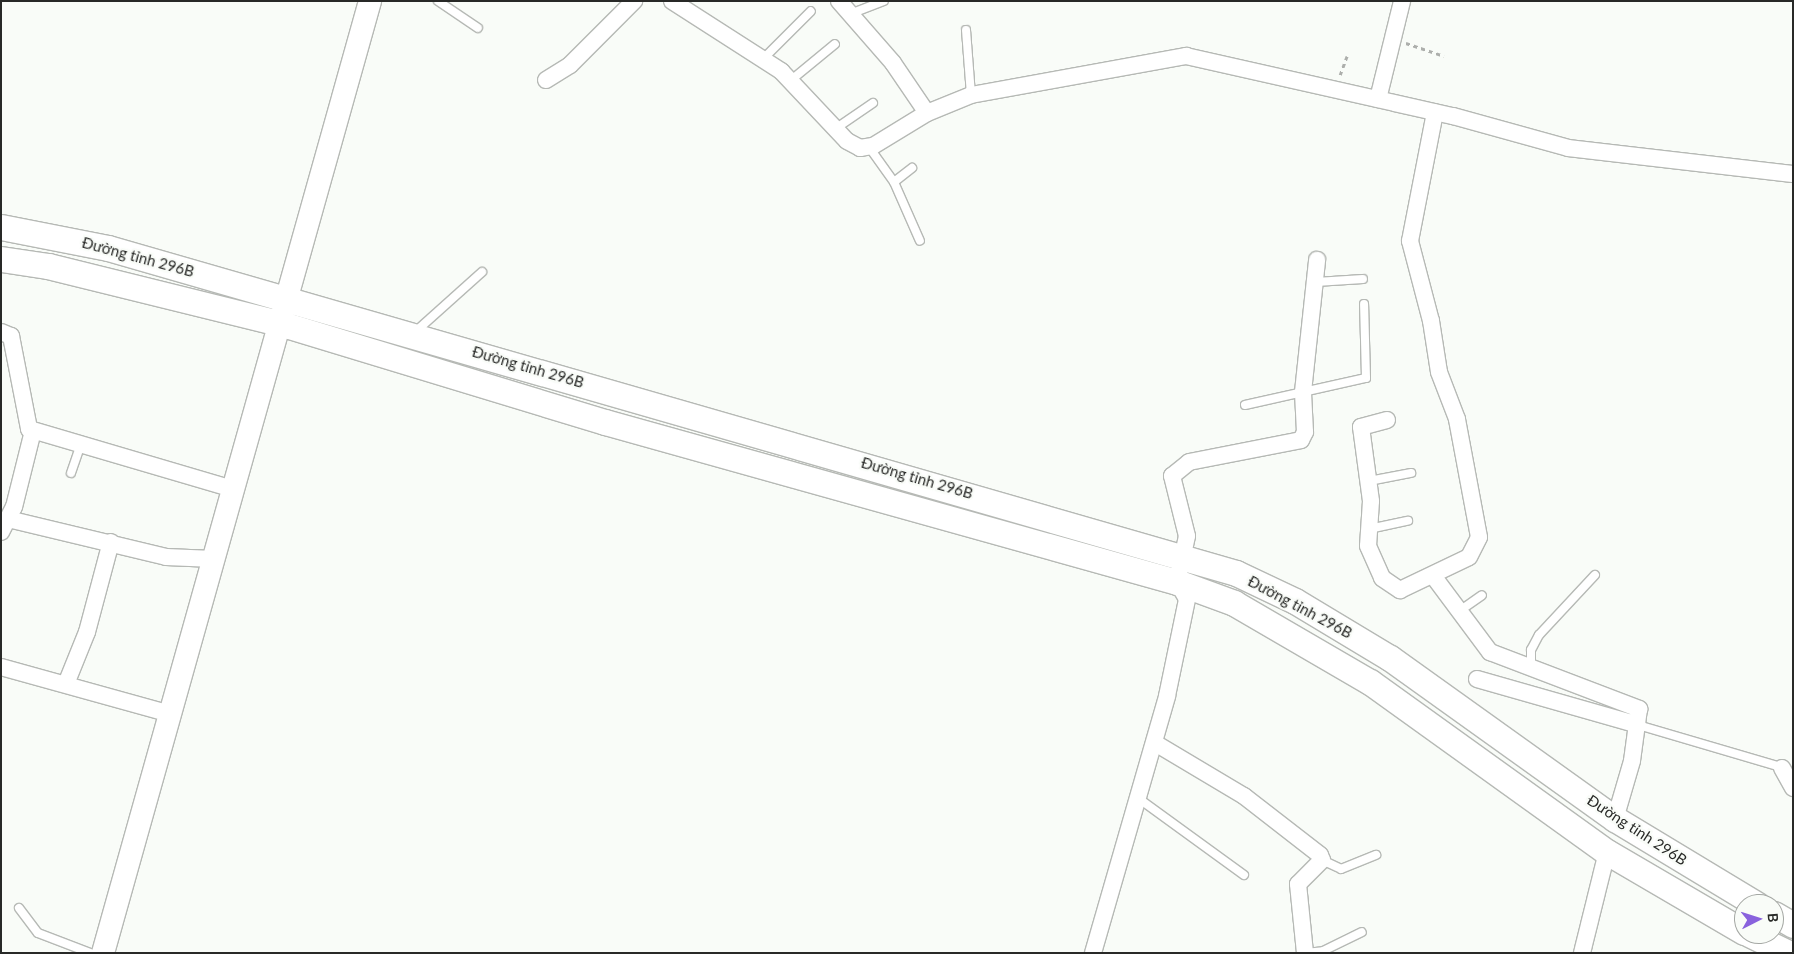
<!DOCTYPE html>
<html>
<head>
<meta charset="utf-8">
<style>
  body { margin:0 }
  #map { position:relative; width:1794px; height:954px; overflow:hidden; background:#f9fcf8; font-family:Lato,sans-serif }
  div>[style] { position:absolute }
  .path>* { height:2.5px; margin-top:-1.25px; transform-origin:0; background:repeating-linear-gradient(90deg,#adafac 0 4px,transparent 0 8px) }
  .roads { filter:drop-shadow(1px 0 #b6b9b5) drop-shadow(-1px 0 #b6b9b5) drop-shadow(0 1px #b6b9b5) drop-shadow(0 -1px #b6b9b5) }
  .lane>* { height:8px; margin:-4px; padding:0 4px; transform-origin:4px; border-radius:4px; background:#fff }
  .street>* { height:16px; margin:-8px; padding:0 8px; transform-origin:8px; border-radius:8px; background:#fff }
  .secondary>* { height:22px; margin:-11px; padding:0 11px; transform-origin:11px; border-radius:11px; background:#fff }
  .primary>* { height:25px; margin:-12.5px; padding:0 12.5px; transform-origin:12.5px; border-radius:12.5px; background:#fff }
  span { translate:-50% -50%; white-space:nowrap; text-align:center; line-height:1.15; -webkit-text-stroke:4.5px #f9fcf8; paint-order:stroke }
  .street-label { font-size:15px; color:#282927 }
  .frame { position:absolute; inset:0; border:2px solid #282927; pointer-events:none }
  .north { position:absolute; left:1734px; top:894px; width:50px; height:50px; box-sizing:border-box; background:#f9fcf8; border:1px solid #a5a8a4; border-radius:50%; rotate:85deg; font-size:14px; font-weight:700; line-height:20px; text-align:center; color:#282927 }
  .north::after { content:''; display:block; margin:auto; width:18px; height:22px; background:#8962dd; clip-path:polygon(50% 0,100% 100%,50% 72%,0 100%) }
</style>
</head>
<body>
<div id="map">
  <div class="path">
    <div style="left:1406px;top:43px;width:40px;rotate:18.9deg"></div>
    <div style="left:1340px;top:75px;width:20px;rotate:-70deg"></div>
  </div>
  <div class="roads">
    <div class="lane">
      <div style="left:438px;top:1px;width:48px;rotate:34deg"></div>
      <div style="left:850px;top:14px;width:36px;rotate:-21deg"></div>
      <div style="left:966px;top:30px;width:65px;rotate:85.6deg"></div>
      <div style="left:764px;top:58px;width:66px;rotate:-45deg"></div>
      <div style="left:790px;top:81px;width:58px;rotate:-39.4deg"></div>
      <div style="left:835px;top:129px;width:46px;rotate:-34.4deg"></div>
      <div style="left:869px;top:147px;width:43px;rotate:54.5deg"></div>
      <div style="left:894px;top:182px;width:64px;rotate:66.2deg"></div>
      <div style="left:894px;top:182px;width:23px;rotate:-38deg"></div>
      <div style="left:1316px;top:282px;width:47px;rotate:-3.7deg"></div>
      <div style="left:415px;top:332px;width:90px;rotate:-41.8deg"></div>
      <div style="left:1245px;top:405px;width:124px;rotate:-12.6deg"></div>
      <div style="left:1366px;top:378px;width:74px;rotate:-91.5deg"></div>
      <div style="left:71px;top:473px;width:31px;rotate:-71deg"></div>
      <div style="left:1369px;top:481px;width:43px;rotate:-10.8deg"></div>
      <div style="left:1369px;top:529px;width:40px;rotate:-12deg"></div>
      <div style="left:1458px;top:612px;width:29px;rotate:-35deg"></div>
      <div style="left:1531px;top:667px;width:17px;rotate:-90deg"></div>
      <div style="left:1531px;top:650px;width:17px;rotate:-62deg"></div>
      <div style="left:1539px;top:635px;width:82px;rotate:-47deg"></div>
      <div style="left:1638px;top:725px;width:152px;rotate:16.4deg"></div>
      <div style="left:1138px;top:798px;width:131px;rotate:36deg"></div>
      <div style="left:1322px;top:860px;width:21px;rotate:25deg"></div>
      <div style="left:1341px;top:869px;width:38px;rotate:-22deg"></div>
      <div style="left:19px;top:908px;width:31px;rotate:53deg"></div>
      <div style="left:38px;top:933px;width:56px;rotate:21deg"></div>
      <div style="left:1305px;top:953px;width:18px;rotate:-6deg"></div>
      <div style="left:1323px;top:951px;width:43px;rotate:-26deg"></div>
    </div>
    <div class="street">
      <div style="left:672px;top:1px;width:130px;rotate:32.7deg"></div>
      <div style="left:781px;top:71px;width:96px;rotate:46.7deg"></div>
      <div style="left:847px;top:141px;width:15px;rotate:28deg"></div>
      <div style="left:860px;top:148px;width:13px;rotate:-9deg"></div>
      <div style="left:873px;top:146px;width:63px;rotate:-31.4deg"></div>
      <div style="left:927px;top:113px;width:48px;rotate:-22.2deg"></div>
      <div style="left:971px;top:95px;width:219px;rotate:-10.3deg"></div>
      <div style="left:1186px;top:56px;width:274px;rotate:12.7deg"></div>
      <div style="left:1453px;top:116px;width:119px;rotate:15.5deg"></div>
      <div style="left:1568px;top:148px;width:226px;rotate:6.6deg"></div>
      <div style="left:839px;top:1px;width:82px;rotate:48.9deg"></div>
      <div style="left:893px;top:63px;width:60px;rotate:55.8deg"></div>
      <div style="left:546px;top:80px;width:28px;rotate:-32deg"></div>
      <div style="left:570px;top:65px;width:91px;rotate:-45deg"></div>
      <div style="left:1378px;top:99px;width:101px;rotate:-76.2deg"></div>
      <div style="left:1px;top:332px;width:11px;rotate:22deg"></div>
      <div style="left:11px;top:336px;width:95px;rotate:79deg"></div>
      <div style="left:29px;top:429px;width:213px;rotate:16.4deg"></div>
      <div style="left:1387px;top:420px;width:27px;rotate:165deg"></div>
      <div style="left:1361px;top:427px;width:75px;rotate:82.3deg"></div>
      <div style="left:1371px;top:501px;width:45px;rotate:93.8deg"></div>
      <div style="left:1368px;top:546px;width:35px;rotate:66deg"></div>
      <div style="left:1382px;top:578px;width:22px;rotate:34deg"></div>
      <div style="left:1400px;top:590px;width:76px;rotate:-25.6deg"></div>
      <div style="left:1469px;top:557px;width:22px;rotate:-63deg"></div>
      <div style="left:1479px;top:537px;width:120px;rotate:-100.6deg"></div>
      <div style="left:1457px;top:419px;width:50px;rotate:-111deg"></div>
      <div style="left:1439px;top:372px;width:52px;rotate:-98.9deg"></div>
      <div style="left:1431px;top:321px;width:83px;rotate:-104.7deg"></div>
      <div style="left:1410px;top:241px;width:131px;rotate:-79deg"></div>
      <div style="left:8px;top:519px;width:163px;rotate:13.5deg"></div>
      <div style="left:166px;top:557px;width:48px;rotate:2.4deg"></div>
      <div style="left:1px;top:532px;width:28px;rotate:-63deg"></div>
      <div style="left:14px;top:507px;width:78px;rotate:-76deg"></div>
      <div style="left:1434px;top:577px;width:94px;rotate:53.3deg"></div>
      <div style="left:1490px;top:652px;width:160px;rotate:20.9deg"></div>
      <div style="left:1639px;top:709px;width:52px;rotate:97.7deg"></div>
      <div style="left:1632px;top:761px;width:60px;rotate:106.3deg"></div>
      <div style="left:1px;top:667px;width:175px;rotate:15.5deg"></div>
      <div style="left:1477px;top:679px;width:167px;rotate:15.9deg"></div>
      <div style="left:66px;top:684px;width:56px;rotate:-68deg"></div>
      <div style="left:87px;top:632px;width:93px;rotate:-75.1deg"></div>
      <div style="left:1155px;top:743px;width:104px;rotate:30.8deg"></div>
      <div style="left:1244px;top:796px;width:96px;rotate:37.8deg"></div>
      <div style="left:1320px;top:855px;width:5px;rotate:68deg"></div>
      <div style="left:1322px;top:860px;width:34px;rotate:135deg"></div>
      <div style="left:1298px;top:884px;width:69px;rotate:84.2deg"></div>
      <div style="left:1782px;top:768px;width:23px;rotate:61deg"></div>
      <div style="left:1093px;top:953px;width:267px;rotate:-73.9deg"></div>
      <div style="left:1167px;top:696px;width:99px;rotate:-78.3deg"></div>
      <div style="left:1187px;top:599px;width:20px;rotate:-120deg"></div>
      <div style="left:1177px;top:582px;width:47px;rotate:-77.7deg"></div>
      <div style="left:1187px;top:536px;width:62px;rotate:-104deg"></div>
      <div style="left:1172px;top:476px;width:22px;rotate:-39deg"></div>
      <div style="left:1189px;top:462px;width:114px;rotate:-11.1deg"></div>
      <div style="left:1301px;top:440px;width:9px;rotate:-63deg"></div>
      <div style="left:1305px;top:432px;width:40px;rotate:-92.9deg"></div>
      <div style="left:1303px;top:392px;width:133px;rotate:-83.9deg"></div>
      <div style="left:1582px;top:953px;width:104px;rotate:-76.1deg"></div>
    </div>
    <div class="secondary">
      <div style="left:103px;top:953px;width:989px;rotate:-74.33deg"></div>
    </div>
    <div class="primary">
      <div style="left:1px;top:227px;width:109px;rotate:11.1deg"></div>
      <div style="left:108px;top:248px;width:1174px;rotate:16.07deg"></div>
      <div style="left:1236px;top:573px;width:65px;rotate:25.4deg"></div>
      <div style="left:1295px;top:601px;width:111px;rotate:31deg"></div>
      <div style="left:1390px;top:658px;width:277px;rotate:35.6deg"></div>
      <div style="left:1615px;top:819px;width:165px;rotate:31.1deg"></div>
      <div style="left:1px;top:259px;width:48px;rotate:8.5deg"></div>
      <div style="left:48px;top:266px;width:238px;rotate:13.9deg"></div>
      <div style="left:279px;top:323px;width:341px;rotate:16.9deg"></div>
      <div style="left:605px;top:422px;width:594px;rotate:15.63deg"></div>
      <div style="left:1177px;top:582px;width:61px;rotate:20.2deg"></div>
      <div style="left:1234px;top:603px;width:157px;rotate:30.2deg"></div>
      <div style="left:1370px;top:682px;width:292px;rotate:35.7deg"></div>
      <div style="left:1607px;top:852px;width:159px;rotate:30.3deg"></div>
      <div style="left:1774px;top:914px;width:22px;rotate:30deg"></div>
      <div style="left:1749px;top:934px;width:43px;rotate:26deg"></div>
    </div>
  </div>
  <div class="street-label">
    <span style="left:138px;top:257px;rotate:15deg">Đường tỉnh 296B</span>
    <span style="left:528px;top:367px;rotate:16deg">Đường tỉnh 296B</span>
    <span style="left:917px;top:478px;rotate:16deg">Đường tỉnh 296B</span>
    <span style="left:1300px;top:607px;rotate:28deg">Đường tỉnh 296B</span>
    <span style="left:1637px;top:830px;rotate:33deg">Đường tỉnh 296B</span>
  </div>
  <div class="frame"></div>
  <div class="north">B</div>
</div>
</body>
</html>
